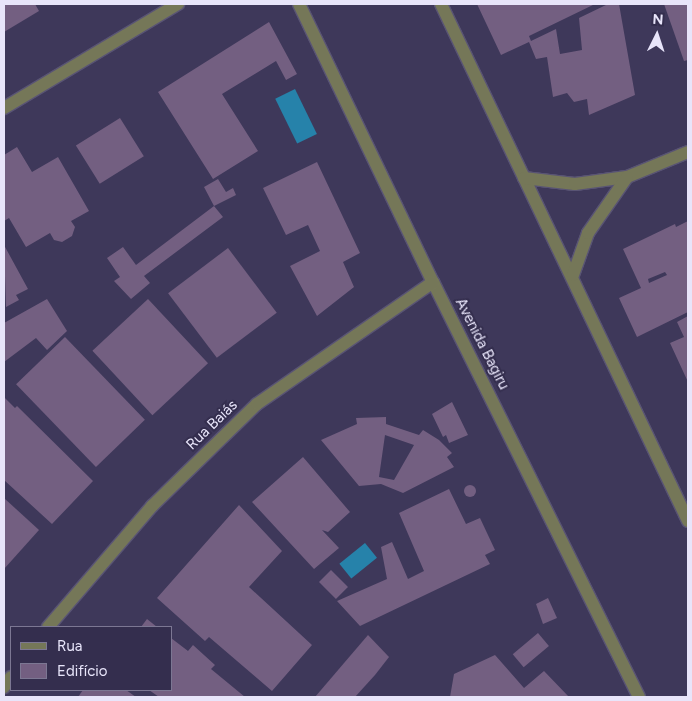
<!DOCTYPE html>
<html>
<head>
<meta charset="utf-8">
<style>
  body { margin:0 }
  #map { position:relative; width:692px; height:701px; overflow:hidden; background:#3e385a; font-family:Figtree,sans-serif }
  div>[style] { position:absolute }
  .water>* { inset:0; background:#2682aa; transform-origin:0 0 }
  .building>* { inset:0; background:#735f81; transform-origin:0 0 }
  .round { border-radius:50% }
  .roads { filter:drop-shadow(1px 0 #595474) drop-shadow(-1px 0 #595474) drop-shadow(0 1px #595474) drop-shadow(0 -1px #595474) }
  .minor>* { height:12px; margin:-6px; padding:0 6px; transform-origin:6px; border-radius:6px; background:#757758 }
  span { translate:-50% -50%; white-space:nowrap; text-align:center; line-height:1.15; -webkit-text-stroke:4px #342e4e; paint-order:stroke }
  .street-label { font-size:15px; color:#e8e5fa }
  .frame { position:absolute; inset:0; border:5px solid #e8e5fa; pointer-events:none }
  .legend { position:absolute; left:10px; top:626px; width:162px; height:65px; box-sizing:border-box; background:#342e4e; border:1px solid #7c7793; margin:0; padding:6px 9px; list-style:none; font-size:15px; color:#e8e5fa }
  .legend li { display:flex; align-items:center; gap:10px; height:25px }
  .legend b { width:25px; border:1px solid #7c7793 }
  .north { position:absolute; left:632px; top:10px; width:50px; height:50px; -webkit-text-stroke:4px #342e4e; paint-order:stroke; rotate:4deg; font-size:14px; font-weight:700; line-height:20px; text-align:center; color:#e8e5fa }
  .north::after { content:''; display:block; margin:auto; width:18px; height:22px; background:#e8e5fa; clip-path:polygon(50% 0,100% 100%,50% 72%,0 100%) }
</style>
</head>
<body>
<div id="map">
  <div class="water">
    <div style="left:295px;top:89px;width:50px;height:22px;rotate:64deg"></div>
    <div style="left:365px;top:543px;width:19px;height:33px;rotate:51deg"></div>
  </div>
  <div class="building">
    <div style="clip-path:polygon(4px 4px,35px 4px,39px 11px,4px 32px)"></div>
    <div style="clip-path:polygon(477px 4px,595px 4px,529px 36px,531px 41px,556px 29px,560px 54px,582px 50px,579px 18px,608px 4px,619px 4px,635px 95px,589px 115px,587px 99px,574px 102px,567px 93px,553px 97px,547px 57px,536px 59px,529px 42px,501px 55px)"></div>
    <div style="clip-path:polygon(664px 4px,688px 4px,688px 60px,684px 61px)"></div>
    <div style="clip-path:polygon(269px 22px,297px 74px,286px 80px,276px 61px,222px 94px,258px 151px,213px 179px,158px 92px)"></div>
    <div style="left:120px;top:118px;width:45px;height:52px;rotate:58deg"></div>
    <div style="clip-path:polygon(17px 147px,32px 172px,58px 157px,89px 211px,71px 221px,75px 227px,72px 236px,62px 242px,54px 240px,50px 233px,26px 247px,9px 218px,4px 221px,4px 155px)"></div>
    <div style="clip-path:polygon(317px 162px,360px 253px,343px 262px,354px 287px,317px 316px,290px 266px,320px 251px,308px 225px,286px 235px,263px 188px)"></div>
    <div style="clip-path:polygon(218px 179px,226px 192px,233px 188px,236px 195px,214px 206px,204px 187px)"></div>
    <div style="clip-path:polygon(214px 206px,223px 217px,144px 276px,150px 283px,131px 299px,114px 281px,120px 277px,107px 258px,123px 247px,136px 265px)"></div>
    <div style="clip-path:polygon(evenodd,688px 221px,688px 312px,637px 337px,619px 298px,641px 288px,623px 249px,675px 224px,676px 227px,688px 221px,665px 272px,667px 275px,649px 283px,648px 279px,665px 272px)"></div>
    <div style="clip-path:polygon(4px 245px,28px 289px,16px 295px,19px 300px,6px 307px)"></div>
    <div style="left:228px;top:248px;width:81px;height:75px;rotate:53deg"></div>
    <div style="clip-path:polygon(47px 299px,67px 331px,47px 350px,36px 338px,4px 362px,4px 323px)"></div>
    <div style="left:148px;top:299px;width:88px;height:76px;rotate:47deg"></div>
    <div style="clip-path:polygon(688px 316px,688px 382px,670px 343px,684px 337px,677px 322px)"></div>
    <div style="left:65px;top:337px;width:115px;height:68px;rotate:46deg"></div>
    <div style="clip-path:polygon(4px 397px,15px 408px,17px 406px,93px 481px,52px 524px,4px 480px)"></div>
    <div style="clip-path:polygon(452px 402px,468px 435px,449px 443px,446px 435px,443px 437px,432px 414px)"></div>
    <div style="clip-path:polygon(evenodd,386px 417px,386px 424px,419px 435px,423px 430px,439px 440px,452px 453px,447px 457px,454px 467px,403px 493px,381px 484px,359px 486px,321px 440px,357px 424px,356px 418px,386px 417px,385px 435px,414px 445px,394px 480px,379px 477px,385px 435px)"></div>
    <div style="clip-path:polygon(303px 457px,350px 512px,328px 532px,322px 530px,339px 548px,314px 569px,252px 502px)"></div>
    <div class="round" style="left:464px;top:485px;width:12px;height:12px"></div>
    <div style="clip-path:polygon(449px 489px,466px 524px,480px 518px,495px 550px,485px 555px,490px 564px,360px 626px,337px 601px,387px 579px,381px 547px,392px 542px,408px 579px,424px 571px,399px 513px)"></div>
    <div style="clip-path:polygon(4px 498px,39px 530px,4px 569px)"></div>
    <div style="clip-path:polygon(239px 505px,282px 551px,249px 587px,312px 645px,272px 691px,209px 637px,205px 641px,157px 598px)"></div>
    <div style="left:331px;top:570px;width:24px;height:17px;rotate:45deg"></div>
    <div style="clip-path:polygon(548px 598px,557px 618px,543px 624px,536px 604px)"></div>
    <div style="clip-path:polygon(147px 619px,157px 627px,141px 627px)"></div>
    <div style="left:538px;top:633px;width:17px;height:33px;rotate:50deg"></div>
    <div style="clip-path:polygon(368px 635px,389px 657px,375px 675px,355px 697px,315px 697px)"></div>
    <div style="clip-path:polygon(171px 638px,188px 651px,193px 645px,215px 665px,211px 669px,245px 697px,159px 697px,149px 690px,171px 690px)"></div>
    <div style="clip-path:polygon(495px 655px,524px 688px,544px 671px,569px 697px,450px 697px,454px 674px)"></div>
    <div style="clip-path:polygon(83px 690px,126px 690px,136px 697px,78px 697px)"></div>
  </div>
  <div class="roads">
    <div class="minor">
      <div style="left:299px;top:4px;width:309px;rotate:64.3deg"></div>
      <div style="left:433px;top:282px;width:463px;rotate:63.6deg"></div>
      <div style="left:441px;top:4px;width:573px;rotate:64.46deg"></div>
      <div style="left:4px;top:108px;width:203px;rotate:-30.9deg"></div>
      <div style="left:524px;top:178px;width:51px;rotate:6.7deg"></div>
      <div style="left:575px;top:184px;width:52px;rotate:-7.7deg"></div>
      <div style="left:627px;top:177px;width:66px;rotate:-22.3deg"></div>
      <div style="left:573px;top:275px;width:45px;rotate:-70.3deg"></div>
      <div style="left:588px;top:233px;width:68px;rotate:-55.1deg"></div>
      <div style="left:48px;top:627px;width:160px;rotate:-49.3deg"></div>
      <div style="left:152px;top:506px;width:146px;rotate:-44.2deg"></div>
      <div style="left:257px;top:404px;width:214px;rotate:-34.7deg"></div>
      <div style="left:4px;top:687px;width:12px;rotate:-55deg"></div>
    </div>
  </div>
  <div class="street-label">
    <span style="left:482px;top:344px;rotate:63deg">Avenida Bagiru</span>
    <span style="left:212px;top:425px;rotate:-44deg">Rua Baiás</span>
  </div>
  <div class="frame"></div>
  <ul class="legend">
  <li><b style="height:6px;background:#757758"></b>Rua</li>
  <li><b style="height:14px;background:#735f81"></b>Edifício</li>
  </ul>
  <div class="north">N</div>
</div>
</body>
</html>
